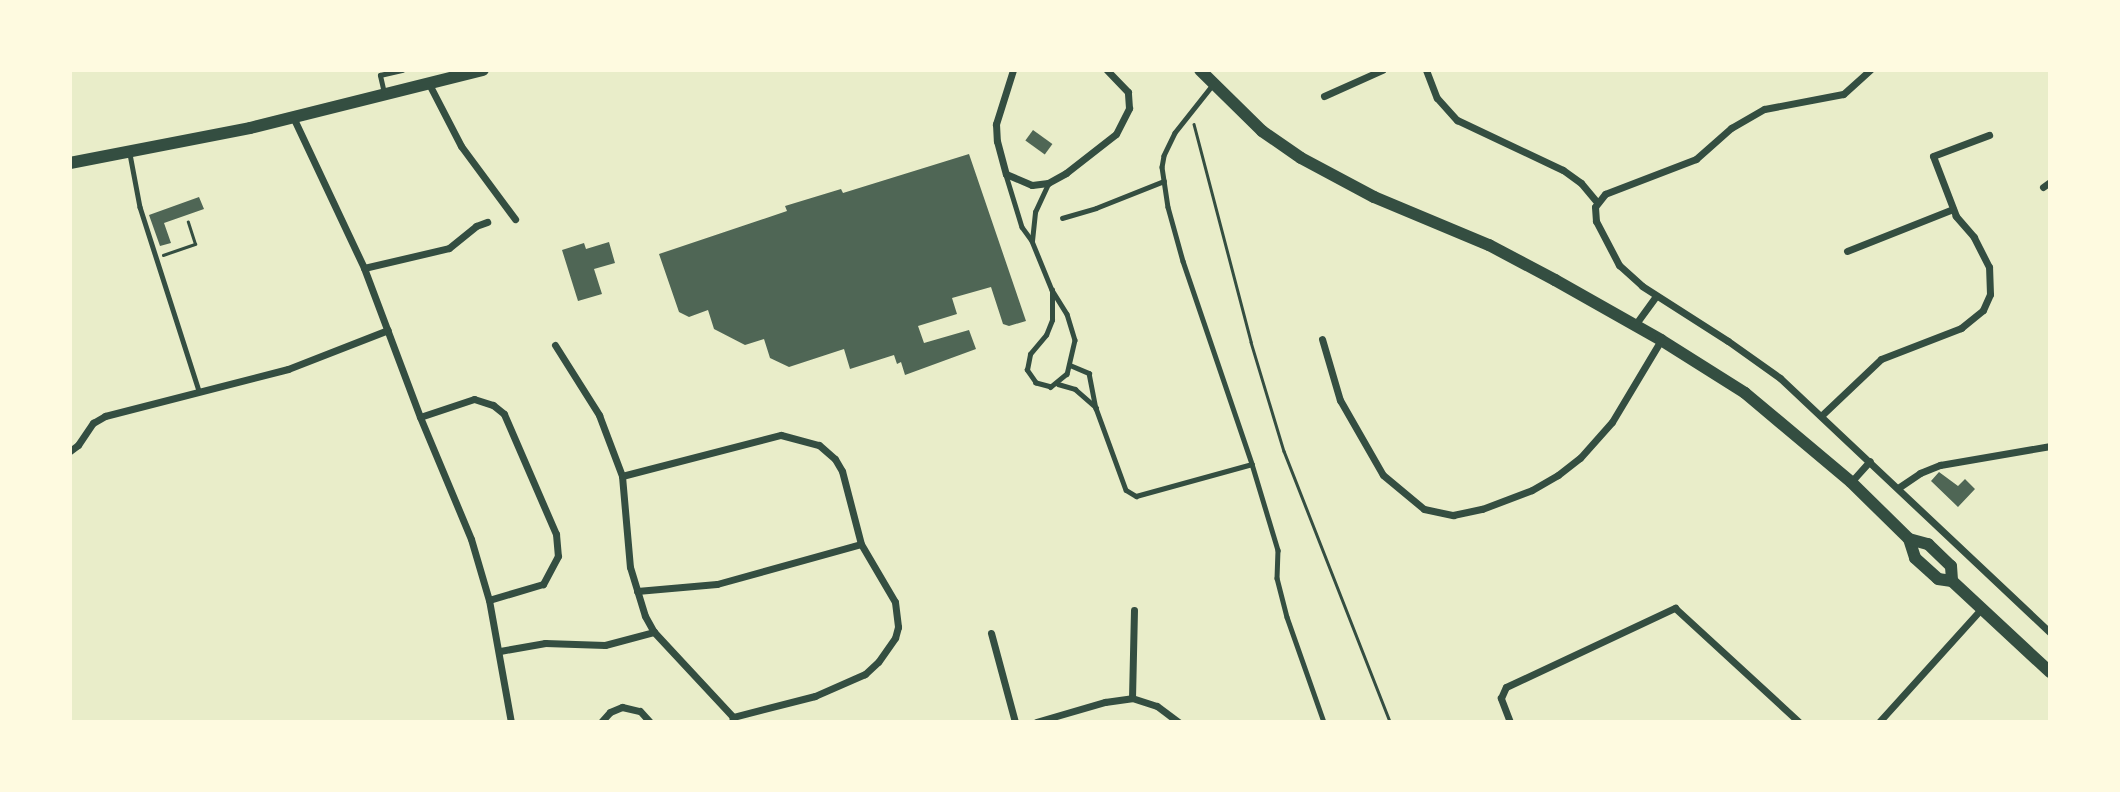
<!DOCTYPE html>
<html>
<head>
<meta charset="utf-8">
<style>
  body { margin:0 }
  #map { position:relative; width:2120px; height:792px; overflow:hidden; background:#e9edc9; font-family:"Titillium Web",sans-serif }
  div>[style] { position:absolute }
  .building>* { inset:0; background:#4f6655; transform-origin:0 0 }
  .path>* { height:2.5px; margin:-1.25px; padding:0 1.25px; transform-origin:1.25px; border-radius:1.25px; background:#344e41 }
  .service>* { height:4.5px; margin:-2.25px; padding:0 2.25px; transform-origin:2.25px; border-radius:2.25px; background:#344e41 }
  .minor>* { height:7px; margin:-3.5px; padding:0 3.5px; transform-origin:3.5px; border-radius:3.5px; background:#344e41 }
  .secondary>* { height:12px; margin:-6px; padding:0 6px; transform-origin:6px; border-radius:6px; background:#344e41 }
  span { translate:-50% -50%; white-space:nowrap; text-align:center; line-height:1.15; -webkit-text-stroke:6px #fefae0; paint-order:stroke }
  .frame { position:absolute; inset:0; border:72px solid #fefae0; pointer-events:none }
</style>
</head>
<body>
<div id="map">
  <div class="building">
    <div style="left:1033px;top:130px;width:24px;height:13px;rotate:36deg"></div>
    <div style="clip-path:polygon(969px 154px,1026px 321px,1009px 326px,1003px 324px,991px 287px,952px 298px,957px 314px,918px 326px,924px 343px,969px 330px,976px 349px,905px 375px,901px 362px,897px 364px,894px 355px,850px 369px,844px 349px,789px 367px,770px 358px,764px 339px,745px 345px,714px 329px,708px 310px,689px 317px,679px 312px,659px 254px,787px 211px,785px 206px,841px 189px,843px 193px)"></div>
    <div style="clip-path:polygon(199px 197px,204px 209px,164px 223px,171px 243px,160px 246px,149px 215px)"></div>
    <div style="clip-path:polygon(609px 242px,615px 263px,594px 269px,602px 294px,578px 301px,562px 250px,584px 243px,586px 249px)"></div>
    <div style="clip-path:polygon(1939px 472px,1958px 486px,1965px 479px,1975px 489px,1958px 507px,1931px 481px)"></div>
  </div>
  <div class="path">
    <div style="left:1194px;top:124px;width:225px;rotate:75.3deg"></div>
    <div style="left:1251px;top:342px;width:114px;rotate:73.2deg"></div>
    <div style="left:1284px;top:451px;width:291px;rotate:68.6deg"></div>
    <div style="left:163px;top:255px;width:34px;rotate:-19deg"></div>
    <div style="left:195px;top:244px;width:23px;rotate:-108deg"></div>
  </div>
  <div class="service">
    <div style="left:1213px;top:85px;width:61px;rotate:128.4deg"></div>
    <div style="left:1175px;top:133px;width:25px;rotate:116deg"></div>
    <div style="left:1164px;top:156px;width:11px;rotate:100deg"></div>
    <div style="left:1162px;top:167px;width:40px;rotate:81.5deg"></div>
    <div style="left:1168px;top:207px;width:56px;rotate:74.5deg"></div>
    <div style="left:1183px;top:261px;width:214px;rotate:71.2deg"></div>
    <div style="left:1252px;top:464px;width:90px;rotate:73.2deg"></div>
    <div style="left:1278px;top:550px;width:28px;rotate:92deg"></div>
    <div style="left:1277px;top:578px;width:40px;rotate:75.6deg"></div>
    <div style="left:1287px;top:617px;width:111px;rotate:70.6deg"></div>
    <div style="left:384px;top:93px;width:18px;rotate:-103deg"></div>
    <div style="left:380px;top:75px;width:23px;rotate:-13deg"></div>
    <div style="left:130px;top:154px;width:54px;rotate:79.3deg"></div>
    <div style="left:140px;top:207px;width:193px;rotate:72.2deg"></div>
    <div style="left:1006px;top:175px;width:54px;rotate:72.9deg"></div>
    <div style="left:1022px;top:227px;width:17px;rotate:54deg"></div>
    <div style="left:1032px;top:241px;width:53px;rotate:67.8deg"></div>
    <div style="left:1052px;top:290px;width:28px;rotate:58deg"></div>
    <div style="left:1067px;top:314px;width:27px;rotate:73deg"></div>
    <div style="left:1075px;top:340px;width:35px;rotate:103deg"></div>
    <div style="left:1067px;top:374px;width:21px;rotate:141deg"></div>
    <div style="left:1051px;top:387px;width:16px;rotate:-165deg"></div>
    <div style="left:1036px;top:383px;width:16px;rotate:-125deg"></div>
    <div style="left:1027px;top:370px;width:16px;rotate:-79deg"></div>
    <div style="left:1030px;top:354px;width:25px;rotate:-50deg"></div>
    <div style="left:1046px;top:335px;width:16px;rotate:-68deg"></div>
    <div style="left:1052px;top:320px;width:30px;rotate:-90deg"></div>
    <div style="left:1062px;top:218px;width:35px;rotate:-16deg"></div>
    <div style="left:1096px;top:208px;width:73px;rotate:-21.7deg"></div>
    <div style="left:1032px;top:241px;width:29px;rotate:-84deg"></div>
    <div style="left:1035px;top:212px;width:31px;rotate:-65deg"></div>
    <div style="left:1070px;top:365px;width:21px;rotate:23deg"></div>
    <div style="left:1089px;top:373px;width:36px;rotate:79deg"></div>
    <div style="left:1096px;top:408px;width:87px;rotate:69.9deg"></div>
    <div style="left:1126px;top:490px;width:12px;rotate:31deg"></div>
    <div style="left:1136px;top:496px;width:120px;rotate:-15.4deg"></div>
    <div style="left:1058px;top:384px;width:18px;rotate:16deg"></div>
    <div style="left:1075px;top:389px;width:28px;rotate:41deg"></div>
  </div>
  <div class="minor">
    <div style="left:1013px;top:70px;width:57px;rotate:107.5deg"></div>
    <div style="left:996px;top:124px;width:17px;rotate:87deg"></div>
    <div style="left:997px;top:141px;width:34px;rotate:75deg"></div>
    <div style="left:1006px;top:174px;width:28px;rotate:23deg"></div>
    <div style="left:1032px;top:185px;width:16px;rotate:-7deg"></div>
    <div style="left:1048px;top:183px;width:21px;rotate:-29deg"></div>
    <div style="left:1066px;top:173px;width:63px;rotate:-38deg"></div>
    <div style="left:1116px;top:134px;width:29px;rotate:-63deg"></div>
    <div style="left:1129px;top:108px;width:16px;rotate:-94deg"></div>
    <div style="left:1128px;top:92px;width:30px;rotate:-134deg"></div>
    <div style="left:1426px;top:70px;width:30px;rotate:69deg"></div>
    <div style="left:1437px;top:98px;width:30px;rotate:48deg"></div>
    <div style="left:1457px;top:120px;width:117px;rotate:25.3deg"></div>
    <div style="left:1563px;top:170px;width:22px;rotate:36deg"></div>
    <div style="left:1581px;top:183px;width:25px;rotate:50deg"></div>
    <div style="left:1870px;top:70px;width:36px;rotate:138deg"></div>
    <div style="left:1843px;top:94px;width:80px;rotate:169.2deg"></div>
    <div style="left:1764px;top:109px;width:38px;rotate:150deg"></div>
    <div style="left:1731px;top:128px;width:47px;rotate:138.5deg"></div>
    <div style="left:1696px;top:159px;width:97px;rotate:159deg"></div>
    <div style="left:1605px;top:194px;width:16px;rotate:128deg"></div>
    <div style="left:1595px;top:207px;width:14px;rotate:86deg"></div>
    <div style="left:1596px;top:221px;width:50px;rotate:62.4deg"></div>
    <div style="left:1619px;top:265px;width:31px;rotate:42deg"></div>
    <div style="left:1642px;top:286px;width:102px;rotate:32.6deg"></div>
    <div style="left:1728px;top:341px;width:64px;rotate:35.4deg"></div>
    <div style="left:1780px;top:378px;width:371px;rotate:43.3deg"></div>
    <div style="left:429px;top:84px;width:70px;rotate:62.7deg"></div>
    <div style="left:461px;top:146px;width:91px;rotate:53.5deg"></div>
    <div style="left:1324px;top:96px;width:64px;rotate:-24.1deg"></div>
    <div style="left:293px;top:117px;width:167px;rotate:64.8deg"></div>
    <div style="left:364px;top:268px;width:159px;rotate:69.4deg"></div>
    <div style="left:420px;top:417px;width:132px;rotate:67.3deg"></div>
    <div style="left:471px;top:539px;width:64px;rotate:73.6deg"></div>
    <div style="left:489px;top:600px;width:124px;rotate:79.8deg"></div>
    <div style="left:2043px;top:187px;width:9px;rotate:-36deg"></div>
    <div style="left:1847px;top:251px;width:114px;rotate:-21.6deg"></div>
    <div style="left:364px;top:268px;width:87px;rotate:-13.2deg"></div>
    <div style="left:449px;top:248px;width:35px;rotate:-39deg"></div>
    <div style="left:476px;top:226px;width:12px;rotate:-20deg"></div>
    <div style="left:1635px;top:325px;width:36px;rotate:-54deg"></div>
    <div style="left:1322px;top:339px;width:64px;rotate:73.6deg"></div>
    <div style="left:1340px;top:400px;width:86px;rotate:60.2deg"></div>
    <div style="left:1383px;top:475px;width:53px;rotate:39.7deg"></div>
    <div style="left:1424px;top:509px;width:30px;rotate:12deg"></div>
    <div style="left:1453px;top:515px;width:30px;rotate:-12deg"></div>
    <div style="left:1482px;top:509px;width:53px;rotate:-20.8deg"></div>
    <div style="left:1532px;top:490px;width:30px;rotate:-30deg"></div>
    <div style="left:1558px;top:475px;width:28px;rotate:-38deg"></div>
    <div style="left:1580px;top:458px;width:48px;rotate:-48.4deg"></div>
    <div style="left:1612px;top:422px;width:96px;rotate:-59.1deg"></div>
    <div style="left:555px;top:345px;width:83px;rotate:57.8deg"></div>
    <div style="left:599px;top:415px;width:65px;rotate:69.3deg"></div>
    <div style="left:622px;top:476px;width:91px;rotate:85deg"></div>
    <div style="left:630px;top:567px;width:51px;rotate:73deg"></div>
    <div style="left:645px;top:616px;width:18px;rotate:61deg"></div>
    <div style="left:654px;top:632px;width:116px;rotate:47.1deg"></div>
    <div style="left:733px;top:717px;width:5px;rotate:101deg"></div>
    <div style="left:1822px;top:415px;width:81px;rotate:-43.5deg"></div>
    <div style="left:1881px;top:359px;width:86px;rotate:-21.2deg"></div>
    <div style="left:1961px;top:328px;width:28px;rotate:-39deg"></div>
    <div style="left:1983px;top:310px;width:17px;rotate:-66deg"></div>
    <div style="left:1990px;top:294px;width:27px;rotate:-92deg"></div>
    <div style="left:1989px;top:267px;width:34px;rotate:-117deg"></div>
    <div style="left:1974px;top:237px;width:28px;rotate:-131deg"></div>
    <div style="left:1956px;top:216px;width:64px;rotate:-111deg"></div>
    <div style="left:1933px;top:156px;width:60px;rotate:-20.6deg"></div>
    <div style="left:420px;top:417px;width:57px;rotate:-18.4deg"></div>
    <div style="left:474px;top:399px;width:20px;rotate:18deg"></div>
    <div style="left:493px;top:405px;width:14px;rotate:39deg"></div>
    <div style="left:504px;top:414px;width:131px;rotate:66.6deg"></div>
    <div style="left:556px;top:534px;width:22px;rotate:85deg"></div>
    <div style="left:558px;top:556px;width:32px;rotate:118deg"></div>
    <div style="left:543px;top:584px;width:56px;rotate:163.5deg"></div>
    <div style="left:70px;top:451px;width:10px;rotate:-37deg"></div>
    <div style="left:78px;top:445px;width:27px;rotate:-56deg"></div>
    <div style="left:93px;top:423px;width:14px;rotate:-30deg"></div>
    <div style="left:105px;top:416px;width:189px;rotate:-14.4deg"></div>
    <div style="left:288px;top:369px;width:107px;rotate:-21.3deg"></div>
    <div style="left:622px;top:476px;width:164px;rotate:-14.5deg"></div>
    <div style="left:781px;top:435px;width:39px;rotate:15deg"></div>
    <div style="left:819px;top:445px;width:21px;rotate:41deg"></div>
    <div style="left:835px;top:459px;width:14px;rotate:60deg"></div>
    <div style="left:842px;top:471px;width:75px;rotate:75.4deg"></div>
    <div style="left:861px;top:544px;width:67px;rotate:59.6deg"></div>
    <div style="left:895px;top:602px;width:25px;rotate:83deg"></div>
    <div style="left:898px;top:627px;width:11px;rotate:105deg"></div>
    <div style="left:895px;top:638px;width:29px;rotate:125deg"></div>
    <div style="left:878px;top:662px;width:18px;rotate:137deg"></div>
    <div style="left:865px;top:674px;width:55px;rotate:156.3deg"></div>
    <div style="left:815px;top:696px;width:85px;rotate:165.6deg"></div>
    <div style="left:1851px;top:482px;width:28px;rotate:-48deg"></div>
    <div style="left:1898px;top:488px;width:27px;rotate:-34deg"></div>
    <div style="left:1920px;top:473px;width:22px;rotate:-22deg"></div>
    <div style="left:1940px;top:465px;width:112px;rotate:-9.8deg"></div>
    <div style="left:637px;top:591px;width:80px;rotate:-5deg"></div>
    <div style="left:717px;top:584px;width:149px;rotate:-15.5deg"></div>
    <div style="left:991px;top:633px;width:92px;rotate:74.9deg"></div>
    <div style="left:500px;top:651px;width:46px;rotate:-10.1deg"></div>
    <div style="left:545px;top:643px;width:60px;rotate:1.9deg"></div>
    <div style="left:605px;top:645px;width:51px;rotate:-14.9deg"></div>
    <div style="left:1132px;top:698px;width:88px;rotate:-88.7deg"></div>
    <div style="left:601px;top:722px;width:13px;rotate:-48deg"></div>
    <div style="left:610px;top:712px;width:13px;rotate:-23deg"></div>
    <div style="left:622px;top:707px;width:18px;rotate:13deg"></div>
    <div style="left:640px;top:711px;width:15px;rotate:48deg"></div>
    <div style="left:1036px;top:722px;width:72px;rotate:-16.2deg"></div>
    <div style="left:1105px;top:702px;width:27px;rotate:-8deg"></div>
    <div style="left:1132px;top:698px;width:26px;rotate:18deg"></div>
    <div style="left:1157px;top:706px;width:26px;rotate:37deg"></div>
    <div style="left:1510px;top:722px;width:26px;rotate:-111deg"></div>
    <div style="left:1501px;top:698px;width:12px;rotate:-66deg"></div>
    <div style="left:1506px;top:687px;width:187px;rotate:-25.1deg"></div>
    <div style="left:1675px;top:608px;width:168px;rotate:42.6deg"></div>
    <div style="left:1879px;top:722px;width:154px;rotate:-47.9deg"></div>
  </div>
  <div class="secondary">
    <div style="left:1200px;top:70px;width:87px;rotate:44.5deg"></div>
    <div style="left:1262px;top:131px;width:47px;rotate:34.7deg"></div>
    <div style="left:1301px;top:158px;width:83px;rotate:28.1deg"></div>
    <div style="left:1374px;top:197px;width:125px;rotate:22.7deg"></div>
    <div style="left:1489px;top:245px;width:75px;rotate:27.9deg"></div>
    <div style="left:1555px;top:280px;width:122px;rotate:29.5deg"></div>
    <div style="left:1661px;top:340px;width:99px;rotate:32.2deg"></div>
    <div style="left:1745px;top:393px;width:138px;rotate:40deg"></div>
    <div style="left:1851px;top:482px;width:81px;rotate:44.5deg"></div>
    <div style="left:1909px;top:539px;width:20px;rotate:72deg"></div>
    <div style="left:1915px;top:558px;width:31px;rotate:42deg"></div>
    <div style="left:1938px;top:579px;width:14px;rotate:8deg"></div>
    <div style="left:1952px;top:581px;width:134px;rotate:42.9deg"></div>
    <div style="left:70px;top:163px;width:183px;rotate:-11deg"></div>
    <div style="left:250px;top:128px;width:240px;rotate:-14deg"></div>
    <div style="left:1909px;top:539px;width:20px;rotate:15deg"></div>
    <div style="left:1928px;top:544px;width:32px;rotate:44deg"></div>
    <div style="left:1951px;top:566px;width:15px;rotate:86deg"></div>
  </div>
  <div class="frame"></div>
</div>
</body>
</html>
